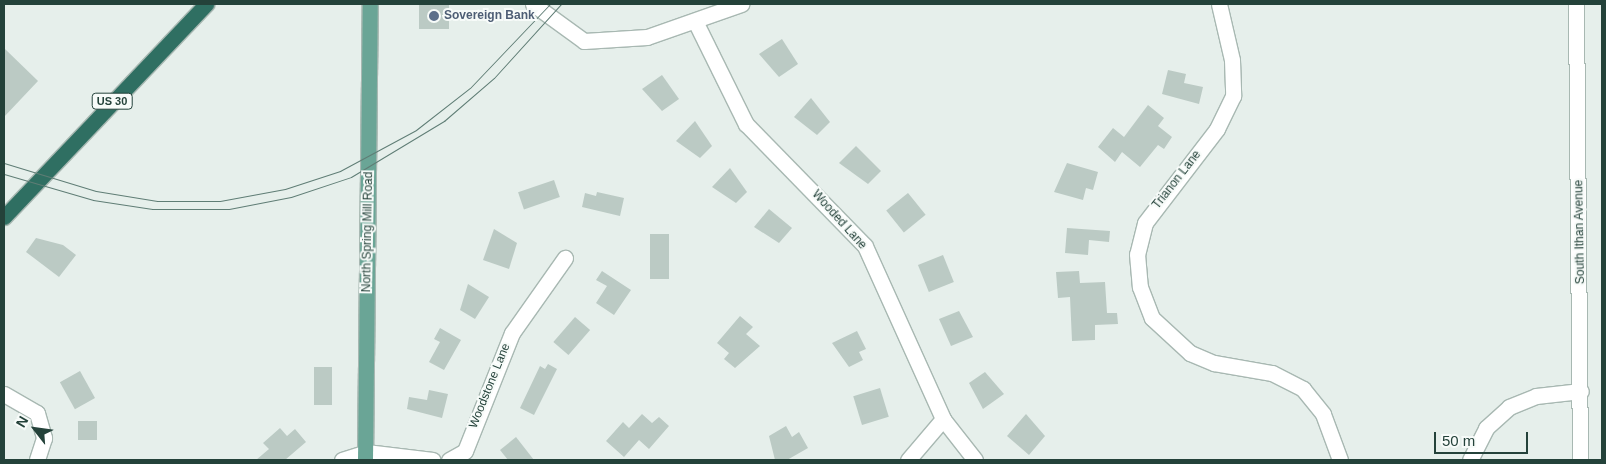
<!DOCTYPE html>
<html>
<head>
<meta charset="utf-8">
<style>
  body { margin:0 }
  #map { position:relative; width:1606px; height:464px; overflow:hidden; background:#e6efeb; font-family:Helvetica,sans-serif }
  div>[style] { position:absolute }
  .building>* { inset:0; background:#bbcac4; transform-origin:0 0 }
  .roads { filter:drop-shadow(1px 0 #a8b8b2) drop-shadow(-1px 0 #a8b8b2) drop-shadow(0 1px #a8b8b2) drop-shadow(0 -1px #a8b8b2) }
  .minor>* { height:15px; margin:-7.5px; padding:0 7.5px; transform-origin:7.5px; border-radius:7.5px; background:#fff }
  .major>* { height:15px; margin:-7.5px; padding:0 7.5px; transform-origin:7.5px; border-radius:7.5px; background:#6aa596 }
  .highway>* { height:15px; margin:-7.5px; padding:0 7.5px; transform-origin:7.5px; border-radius:7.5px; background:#2f6f62 }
  .tram>* { height:1px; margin:-0.5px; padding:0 0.5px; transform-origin:0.5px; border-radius:0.5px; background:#5f7d75 }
  .dots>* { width:14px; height:14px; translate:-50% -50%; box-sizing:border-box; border:2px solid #f7fbf9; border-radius:50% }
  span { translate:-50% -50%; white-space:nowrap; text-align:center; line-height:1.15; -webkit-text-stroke:4px #f7fbf9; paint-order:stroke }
  .shield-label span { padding:1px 4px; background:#f7fbf9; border:1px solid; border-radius:4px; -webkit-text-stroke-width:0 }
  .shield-label { font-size:11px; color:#24423a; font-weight:700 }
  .service-label { font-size:12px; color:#4e5e75; font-weight:700 }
  .left { translate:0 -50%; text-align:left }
  .street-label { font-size:12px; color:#24423a }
  .frame { position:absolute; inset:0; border:5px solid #24423a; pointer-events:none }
  .north { position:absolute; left:10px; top:404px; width:50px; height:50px; -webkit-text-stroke:4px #f7fbf9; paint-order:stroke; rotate:300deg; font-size:14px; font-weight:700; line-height:20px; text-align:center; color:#24423a }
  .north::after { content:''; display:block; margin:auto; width:18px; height:22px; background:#24423a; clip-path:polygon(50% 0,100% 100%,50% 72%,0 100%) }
  .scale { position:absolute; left:1434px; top:432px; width:94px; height:22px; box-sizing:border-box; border:2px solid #24423a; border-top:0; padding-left:6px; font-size:15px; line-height:18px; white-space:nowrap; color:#24423a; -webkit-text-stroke:4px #f7fbf9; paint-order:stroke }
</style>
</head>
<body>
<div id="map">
  <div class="building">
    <div style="left:419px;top:4px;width:30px;height:25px"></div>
    <div style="clip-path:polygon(782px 39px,798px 64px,779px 77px,759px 54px)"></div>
    <div style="clip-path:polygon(4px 48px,38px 81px,4px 117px)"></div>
    <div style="clip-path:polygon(1168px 70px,1186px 74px,1184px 83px,1203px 87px,1199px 104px,1162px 94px)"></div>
    <div style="clip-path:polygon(662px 75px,679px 99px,662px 111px,642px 89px)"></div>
    <div style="clip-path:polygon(811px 98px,830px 122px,817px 135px,794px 117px)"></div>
    <div style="clip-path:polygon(1148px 105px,1164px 118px,1158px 126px,1172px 137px,1164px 149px,1158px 145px,1140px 167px,1122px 152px,1115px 162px,1098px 147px,1113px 128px,1124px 137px)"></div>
    <div style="clip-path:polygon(695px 121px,712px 146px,700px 158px,676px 141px)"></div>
    <div style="clip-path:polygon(856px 146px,881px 171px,868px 184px,839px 163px)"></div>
    <div style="clip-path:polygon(1067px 163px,1098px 172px,1093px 190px,1086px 188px,1083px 200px,1054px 192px)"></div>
    <div style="clip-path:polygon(730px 168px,747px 192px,736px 203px,712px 187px)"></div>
    <div style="left:554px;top:180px;width:18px;height:38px;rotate:71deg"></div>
    <div style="clip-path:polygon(597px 192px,624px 198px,620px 216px,582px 207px,585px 193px,596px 196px)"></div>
    <div style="left:908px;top:193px;width:28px;height:28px;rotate:51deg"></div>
    <div style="clip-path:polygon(769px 209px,792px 228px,779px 243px,754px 227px)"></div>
    <div style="clip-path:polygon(1067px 228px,1110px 231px,1109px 242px,1089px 240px,1088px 255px,1065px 253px)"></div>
    <div style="clip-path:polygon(494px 229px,517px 243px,509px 269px,483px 260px)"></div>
    <div style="left:650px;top:234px;width:19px;height:45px"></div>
    <div style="clip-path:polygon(36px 238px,63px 245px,76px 255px,59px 277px,26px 252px)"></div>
    <div style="left:943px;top:255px;width:29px;height:27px;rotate:68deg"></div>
    <div style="clip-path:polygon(602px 271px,631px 290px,614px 315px,596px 303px,607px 286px,596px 280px)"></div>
    <div style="clip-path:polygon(1079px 271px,1080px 283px,1105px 282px,1107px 313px,1117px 313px,1118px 324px,1095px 325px,1095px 340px,1072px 341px,1070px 297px,1058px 298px,1056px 272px)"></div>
    <div style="clip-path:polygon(468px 284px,489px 297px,475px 319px,460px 310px)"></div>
    <div style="clip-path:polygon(959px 311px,973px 337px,951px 346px,939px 319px)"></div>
    <div style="clip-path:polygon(740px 316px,753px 327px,746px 334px,760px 346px,735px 368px,724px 359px,729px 353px,717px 343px)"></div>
    <div style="left:575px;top:317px;width:20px;height:33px;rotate:41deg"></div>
    <div style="clip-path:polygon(440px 328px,461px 340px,444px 370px,429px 362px,440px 342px,434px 339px)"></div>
    <div style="clip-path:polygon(857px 331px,866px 349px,859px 352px,863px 360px,849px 367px,832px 343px)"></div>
    <div style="clip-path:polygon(548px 364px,557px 369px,534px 415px,520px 408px,540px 366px,545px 369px)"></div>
    <div style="left:314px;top:367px;width:18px;height:38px"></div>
    <div style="left:80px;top:371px;width:31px;height:23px;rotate:61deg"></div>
    <div style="clip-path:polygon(985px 372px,1004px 394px,983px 409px,969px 383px)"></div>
    <div style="left:880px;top:388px;width:30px;height:28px;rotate:73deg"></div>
    <div style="clip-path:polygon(429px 390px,448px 394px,442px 418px,407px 409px,409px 397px,427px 400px)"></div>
    <div style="clip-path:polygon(642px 414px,652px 423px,659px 417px,669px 426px,649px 449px,639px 440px,624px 457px,606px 441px,623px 422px,629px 428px)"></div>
    <div style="clip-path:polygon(1026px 414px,1045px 436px,1029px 455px,1007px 436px)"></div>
    <div style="left:78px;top:421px;width:19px;height:19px"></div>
    <div style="clip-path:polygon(786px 426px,792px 437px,799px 432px,808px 448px,787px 460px,775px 460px,769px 436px)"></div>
    <div style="clip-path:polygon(280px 428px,287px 436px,295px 429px,306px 442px,285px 460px,256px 460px,269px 449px,263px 443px)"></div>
    <div style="clip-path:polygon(516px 437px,534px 460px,508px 460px,500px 450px)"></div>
  </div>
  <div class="roads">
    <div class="minor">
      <div style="left:533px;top:4px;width:63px;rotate:36deg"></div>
      <div style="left:584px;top:41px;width:63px;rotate:-3.6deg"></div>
      <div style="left:647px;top:37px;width:100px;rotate:-19.3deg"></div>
      <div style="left:1219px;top:4px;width:57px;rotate:76.9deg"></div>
      <div style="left:1232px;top:60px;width:36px;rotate:88deg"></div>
      <div style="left:1233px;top:96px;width:37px;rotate:116deg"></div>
      <div style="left:1217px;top:129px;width:118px;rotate:127.5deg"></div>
      <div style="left:1145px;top:223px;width:32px;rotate:104deg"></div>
      <div style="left:1137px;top:254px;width:33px;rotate:85deg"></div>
      <div style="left:1140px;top:287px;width:33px;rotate:69deg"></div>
      <div style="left:1152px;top:318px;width:52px;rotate:42.6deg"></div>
      <div style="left:1190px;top:353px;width:26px;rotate:23deg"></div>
      <div style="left:1214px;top:363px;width:59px;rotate:9.8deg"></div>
      <div style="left:1272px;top:373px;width:35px;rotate:27deg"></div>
      <div style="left:1303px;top:389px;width:32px;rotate:51deg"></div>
      <div style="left:1323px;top:414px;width:49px;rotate:69.7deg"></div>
      <div style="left:1576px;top:4px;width:456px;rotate:89.5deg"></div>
      <div style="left:695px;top:21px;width:115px;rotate:63.7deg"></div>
      <div style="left:746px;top:124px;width:170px;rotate:45.7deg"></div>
      <div style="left:865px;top:246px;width:190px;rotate:65.7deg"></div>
      <div style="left:943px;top:419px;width:52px;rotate:52deg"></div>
      <div style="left:4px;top:394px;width:38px;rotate:30deg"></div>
      <div style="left:37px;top:413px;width:26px;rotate:74deg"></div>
      <div style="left:44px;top:438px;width:23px;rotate:108deg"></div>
      <div style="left:342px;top:460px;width:25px;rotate:-18deg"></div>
      <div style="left:366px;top:452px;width:67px;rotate:6.8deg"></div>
      <div style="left:449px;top:460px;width:18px;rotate:-29deg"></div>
      <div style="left:465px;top:451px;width:127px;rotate:-68.3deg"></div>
      <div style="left:512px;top:333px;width:92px;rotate:-54.8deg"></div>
      <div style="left:908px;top:460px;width:54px;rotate:-49.5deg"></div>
      <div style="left:1470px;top:460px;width:36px;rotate:-63deg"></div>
      <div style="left:1486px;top:428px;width:31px;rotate:-42deg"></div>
      <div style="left:1509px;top:407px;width:29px;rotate:-22deg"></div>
      <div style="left:1536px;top:396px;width:45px;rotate:-6.3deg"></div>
    </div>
    <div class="major">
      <div style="left:365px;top:460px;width:456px;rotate:-89.4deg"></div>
    </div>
    <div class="highway">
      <div style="left:4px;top:217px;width:294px;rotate:-46.5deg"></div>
    </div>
  </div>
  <div class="tram">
    <div style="left:4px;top:163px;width:96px;rotate:16.9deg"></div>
    <div style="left:96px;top:191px;width:62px;rotate:9.3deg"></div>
    <div style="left:157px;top:201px;width:63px"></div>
    <div style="left:220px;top:201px;width:66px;rotate:-10.5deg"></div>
    <div style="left:285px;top:189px;width:58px;rotate:-18.1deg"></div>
    <div style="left:340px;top:171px;width:86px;rotate:-28.3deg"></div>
    <div style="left:416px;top:130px;width:68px;rotate:-37.9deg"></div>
    <div style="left:470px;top:88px;width:116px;rotate:-46.4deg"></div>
    <div style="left:4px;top:174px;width:93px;rotate:16.3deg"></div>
    <div style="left:93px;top:200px;width:60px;rotate:8.7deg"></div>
    <div style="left:152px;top:209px;width:77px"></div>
    <div style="left:229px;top:209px;width:63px;rotate:-11deg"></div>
    <div style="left:291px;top:197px;width:63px;rotate:-18.4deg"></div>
    <div style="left:351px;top:177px;width:109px;rotate:-31.1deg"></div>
    <div style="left:444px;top:121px;width:66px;rotate:-40.7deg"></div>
    <div style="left:494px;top:78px;width:100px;rotate:-47.8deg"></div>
  </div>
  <div class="dots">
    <div style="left:434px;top:16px;background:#5c6f8a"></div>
  </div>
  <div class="shield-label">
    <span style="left:112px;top:101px">US 30</span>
  </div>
  <div class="service-label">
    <span class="left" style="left:444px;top:16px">Sovereign Bank</span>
  </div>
  <div class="street-label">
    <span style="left:1177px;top:180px;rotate:-52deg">Trianon Lane</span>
    <span style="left:839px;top:220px;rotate:48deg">Wooded Lane</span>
    <span style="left:368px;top:232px;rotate:-89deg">North Spring Mill Road</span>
    <span style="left:1580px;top:232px;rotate:-91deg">South Ithan Avenue</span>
    <span style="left:490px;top:386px;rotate:-68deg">Woodstone Lane</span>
  </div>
  <div class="frame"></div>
  <div class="north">N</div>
  <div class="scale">50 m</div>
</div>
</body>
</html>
